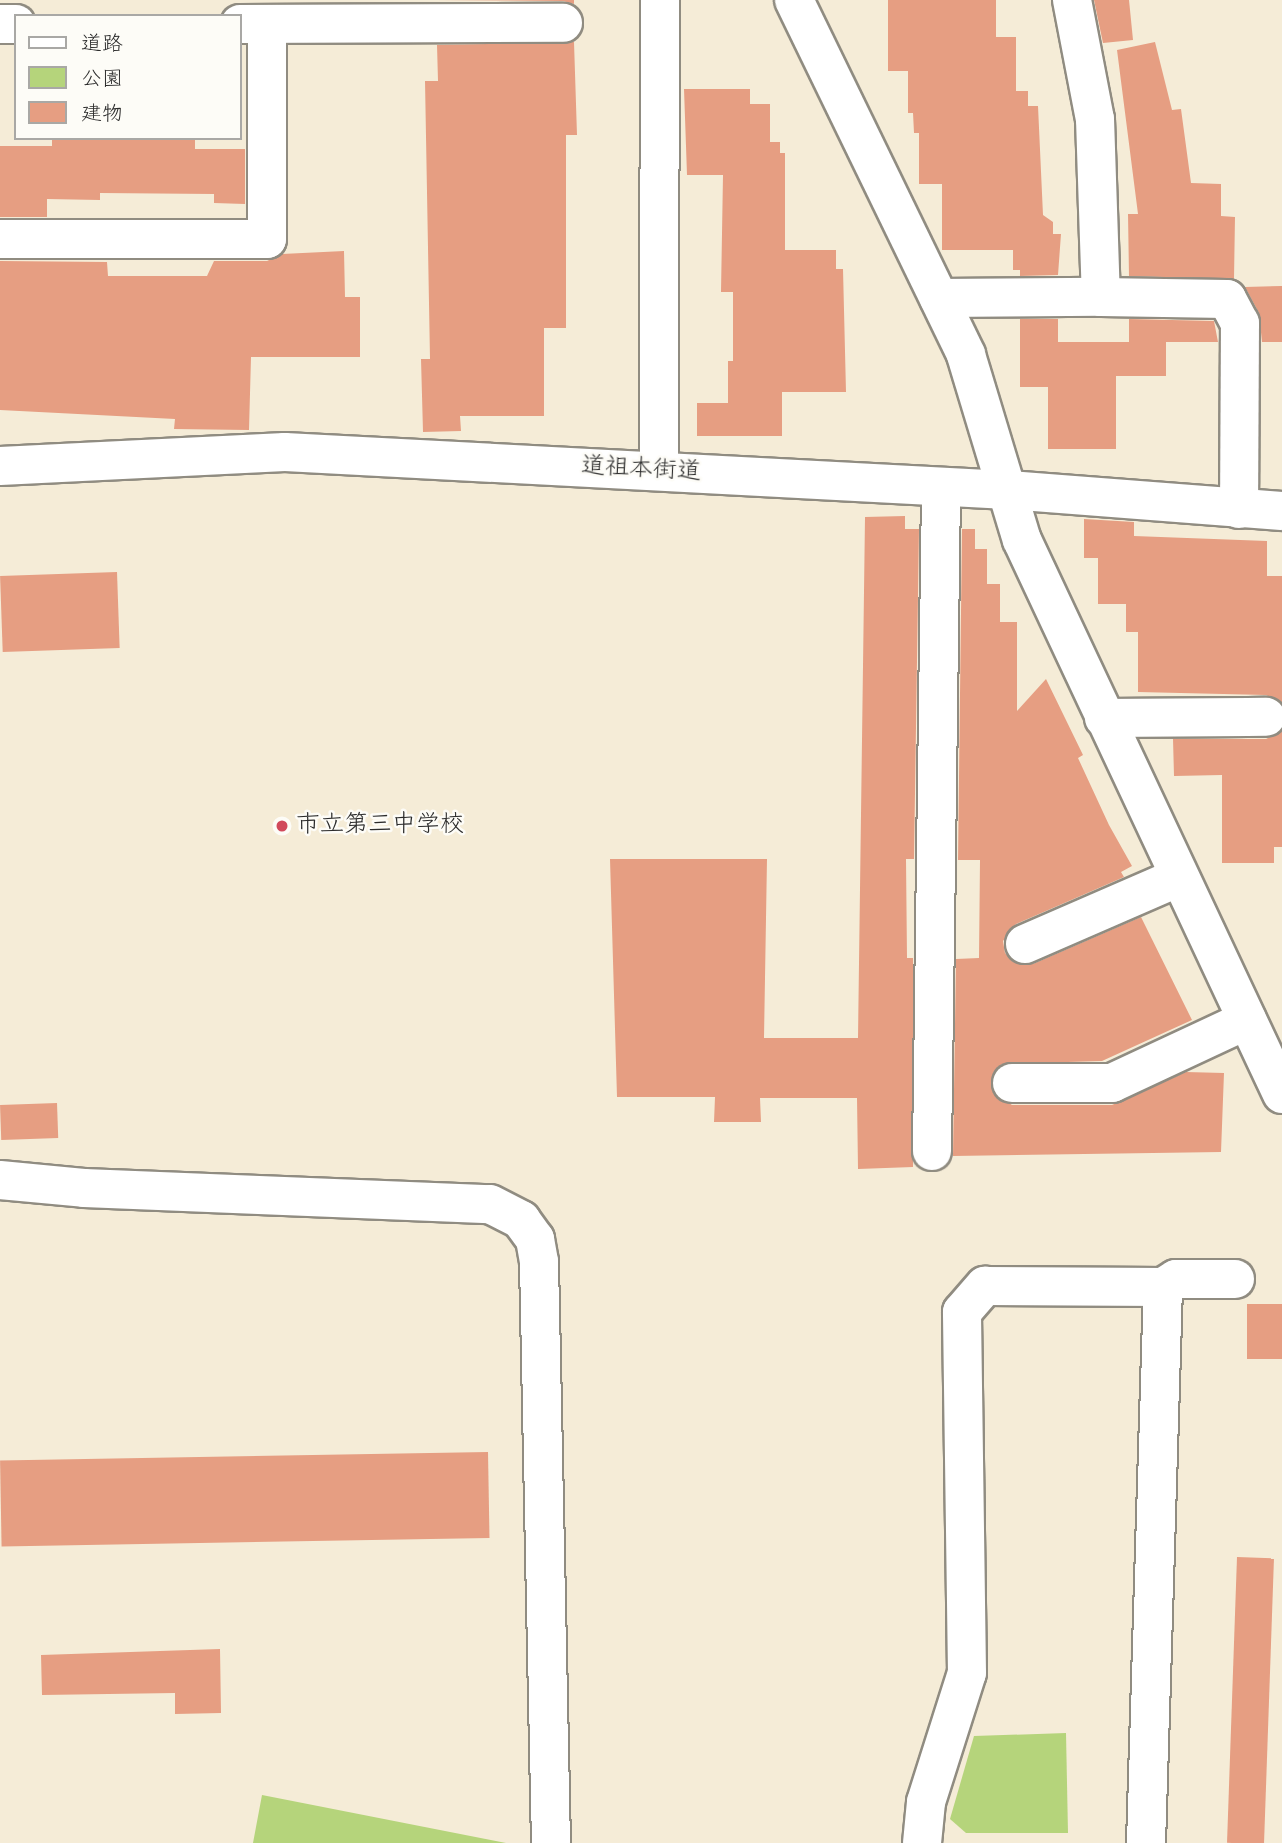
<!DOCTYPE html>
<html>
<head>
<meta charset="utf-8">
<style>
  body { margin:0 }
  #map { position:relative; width:1282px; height:1843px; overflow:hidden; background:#f5ecd7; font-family:"Indie Flower","Klee One",sans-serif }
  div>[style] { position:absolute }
  .green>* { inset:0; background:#b5d47b }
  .building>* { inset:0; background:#e69e82; transform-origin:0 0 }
  .roads { filter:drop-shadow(2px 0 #908c81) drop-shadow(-2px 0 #908c81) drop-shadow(0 2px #908c81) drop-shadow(0 -2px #908c81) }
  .minor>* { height:38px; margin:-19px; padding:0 19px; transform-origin:19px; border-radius:19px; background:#fff }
  .dots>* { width:19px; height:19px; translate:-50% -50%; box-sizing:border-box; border:4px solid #fdfcf7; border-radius:50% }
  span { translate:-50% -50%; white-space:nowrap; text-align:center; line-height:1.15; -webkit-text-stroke:5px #fdfcf7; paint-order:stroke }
  .street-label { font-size:24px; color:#2b2b2b }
  .poi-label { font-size:24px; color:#2b2b2b }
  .left { translate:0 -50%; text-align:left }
  .legend { position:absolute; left:14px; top:14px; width:228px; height:126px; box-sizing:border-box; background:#fdfcf7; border:2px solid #a9a8a5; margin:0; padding:9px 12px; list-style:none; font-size:21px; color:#2b2b2b }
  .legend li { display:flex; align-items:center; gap:14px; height:35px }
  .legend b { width:35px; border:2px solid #a9a8a5 }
</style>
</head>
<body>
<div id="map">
  <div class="green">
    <div style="clip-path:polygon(1066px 1733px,1068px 1833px,966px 1833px,950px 1819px,974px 1736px)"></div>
    <div style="clip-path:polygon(262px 1795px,506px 1843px,253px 1843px)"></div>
  </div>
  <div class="building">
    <div style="clip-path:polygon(435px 0,574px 0,574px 4px,563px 1px)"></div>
    <div style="clip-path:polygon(888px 0,996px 0,996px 37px,1016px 37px,1016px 91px,1028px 91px,1028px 106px,1038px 106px,1043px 215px,1053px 222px,1053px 234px,1061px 234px,1058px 275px,1020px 276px,1020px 270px,1013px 270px,1013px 250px,942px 250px,942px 184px,919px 184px,919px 133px,914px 133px,913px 113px,908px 113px,908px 71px,888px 71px)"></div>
    <div style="clip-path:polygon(1094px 0,1129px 0,1133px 40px,1103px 43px)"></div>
    <div style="clip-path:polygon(574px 42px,577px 135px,566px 135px,566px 328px,544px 328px,544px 416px,460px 416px,461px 431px,423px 432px,421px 359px,430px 359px,425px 81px,438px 81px,437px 45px)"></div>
    <div style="clip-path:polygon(1155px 42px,1172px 110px,1181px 109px,1191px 183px,1221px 184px,1221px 216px,1235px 217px,1234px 279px,1129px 276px,1128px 214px,1138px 214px,1117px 50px)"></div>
    <div style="clip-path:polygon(684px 89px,750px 89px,750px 104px,770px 104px,770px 142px,780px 142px,780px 153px,785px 153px,785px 250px,836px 250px,836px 269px,843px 269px,846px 392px,782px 392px,782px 436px,697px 436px,697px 403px,728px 403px,728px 361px,733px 361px,733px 292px,721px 292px,723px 175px,687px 175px)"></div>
    <div style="clip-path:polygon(52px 138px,195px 139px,195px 149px,245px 149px,245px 204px,214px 203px,214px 194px,100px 193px,100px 200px,47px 199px,47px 217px,0 217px,0 146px,52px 146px)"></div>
    <div style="clip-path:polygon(344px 251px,345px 297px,360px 297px,360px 357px,251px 357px,249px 430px,174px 429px,175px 419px,0 410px,0 261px,107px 262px,108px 276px,207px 276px,214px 261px,267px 261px,282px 254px)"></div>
    <div style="clip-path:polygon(1282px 286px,1282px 342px,1262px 342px,1259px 313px,1245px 287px)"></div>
    <div style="clip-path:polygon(1020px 319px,1058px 319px,1058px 342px,1129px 342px,1129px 319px,1214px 321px,1218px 342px,1166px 342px,1166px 376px,1116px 376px,1116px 449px,1048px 449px,1048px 387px,1020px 387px)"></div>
    <div style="clip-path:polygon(905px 516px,905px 529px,919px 529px,914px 859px,906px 859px,907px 958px,913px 958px,913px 1167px,858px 1169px,857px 1098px,760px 1098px,761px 1122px,714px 1122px,715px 1097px,617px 1097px,610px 859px,767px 859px,764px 1038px,858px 1038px,865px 517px)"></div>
    <div style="clip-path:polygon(1084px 519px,1134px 522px,1134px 536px,1267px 541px,1267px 576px,1282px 576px,1282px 703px,1266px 695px,1138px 692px,1138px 632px,1126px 632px,1126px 604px,1098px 604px,1098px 558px,1084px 558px)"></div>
    <div style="clip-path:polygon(962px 529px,975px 529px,975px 549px,987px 549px,987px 584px,1000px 584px,1000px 622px,1017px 622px,1017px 711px,1046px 679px,1083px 755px,1078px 758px,1109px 825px,1132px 866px,1121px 872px,1124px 877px,1016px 924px,1003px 941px,1005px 953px,1013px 962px,1033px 964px,1141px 917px,1192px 1020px,1102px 1061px,1002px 1064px,993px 1073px,993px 1093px,1012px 1105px,1112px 1105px,1186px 1072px,1224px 1073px,1221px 1152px,953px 1156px,956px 959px,979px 958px,980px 860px,958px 860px)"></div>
    <div style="left:117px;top:572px;width:76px;height:117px;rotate:88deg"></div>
    <div style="clip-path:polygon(1282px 731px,1282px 847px,1274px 847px,1274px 863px,1222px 863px,1222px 775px,1174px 776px,1173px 739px,1266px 739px)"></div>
    <div style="left:57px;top:1103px;width:35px;height:57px;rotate:88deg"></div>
    <div style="left:1247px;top:1304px;width:35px;height:55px"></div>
    <div style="left:488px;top:1452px;width:86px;height:488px;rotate:89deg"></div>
    <div style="left:1237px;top:1557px;width:37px;height:286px;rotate:2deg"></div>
    <div style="clip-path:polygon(220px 1649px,221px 1713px,175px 1714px,175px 1693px,42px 1695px,41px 1655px)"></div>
  </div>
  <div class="roads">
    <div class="minor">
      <div style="left:794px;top:0;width:394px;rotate:64.1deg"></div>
      <div style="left:966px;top:355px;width:193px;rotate:73.2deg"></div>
      <div style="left:1022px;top:540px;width:612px;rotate:64.86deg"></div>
      <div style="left:1072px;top:0;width:121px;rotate:79.1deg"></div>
      <div style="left:1095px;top:119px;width:178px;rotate:88.1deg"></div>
      <div style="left:1101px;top:297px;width:126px;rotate:0.9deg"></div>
      <div style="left:1227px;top:299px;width:27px;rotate:62deg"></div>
      <div style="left:1240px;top:323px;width:186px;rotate:90.3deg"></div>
      <div style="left:0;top:24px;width:16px"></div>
      <div style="left:240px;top:24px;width:323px;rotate:-0.2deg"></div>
      <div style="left:0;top:239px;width:267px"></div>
      <div style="left:267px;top:239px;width:215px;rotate:-90deg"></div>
      <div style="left:939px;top:298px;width:162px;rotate:-0.4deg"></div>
      <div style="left:0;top:466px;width:285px;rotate:-2.8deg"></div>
      <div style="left:285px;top:452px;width:724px;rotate:3.01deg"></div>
      <div style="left:1008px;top:490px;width:275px;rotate:4.4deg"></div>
      <div style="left:659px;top:470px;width:470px;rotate:-89.9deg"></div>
      <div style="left:1104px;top:718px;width:162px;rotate:-0.4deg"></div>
      <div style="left:1025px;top:944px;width:168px;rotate:-23.5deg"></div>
      <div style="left:1012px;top:1083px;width:100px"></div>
      <div style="left:1112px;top:1083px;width:149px;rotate:-25deg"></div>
      <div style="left:932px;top:1151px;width:663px;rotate:-89.22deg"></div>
      <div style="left:0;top:1180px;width:84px;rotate:5.4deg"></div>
      <div style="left:84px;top:1188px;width:406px;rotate:2.3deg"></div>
      <div style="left:490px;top:1204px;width:35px;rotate:27deg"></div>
      <div style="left:521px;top:1220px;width:24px;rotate:54deg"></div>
      <div style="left:535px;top:1239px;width:23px;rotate:80deg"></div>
      <div style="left:539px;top:1262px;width:581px;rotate:88.82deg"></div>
      <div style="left:922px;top:1843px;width:41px;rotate:-84.4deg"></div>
      <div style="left:926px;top:1802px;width:135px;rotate:-72.4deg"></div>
      <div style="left:967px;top:1673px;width:361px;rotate:-90.8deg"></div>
      <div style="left:962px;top:1312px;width:35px;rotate:-49deg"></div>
      <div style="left:985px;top:1286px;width:178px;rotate:0.3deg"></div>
      <div style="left:1163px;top:1287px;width:15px;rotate:-32deg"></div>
      <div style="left:1176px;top:1279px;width:59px"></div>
      <div style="left:1146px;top:1843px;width:556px;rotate:-88.25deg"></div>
    </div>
  </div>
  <div class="dots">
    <div style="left:282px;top:826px;background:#d1495b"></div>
  </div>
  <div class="street-label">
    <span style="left:641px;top:470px;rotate:3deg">道祖本街道</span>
  </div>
  <div class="poi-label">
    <span class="left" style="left:296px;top:826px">市立第三中学校</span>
  </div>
  <ul class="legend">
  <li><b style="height:9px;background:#fff"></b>道路</li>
  <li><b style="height:19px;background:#b5d47b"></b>公園</li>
  <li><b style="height:19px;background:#e69e82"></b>建物</li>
  </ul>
</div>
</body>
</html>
